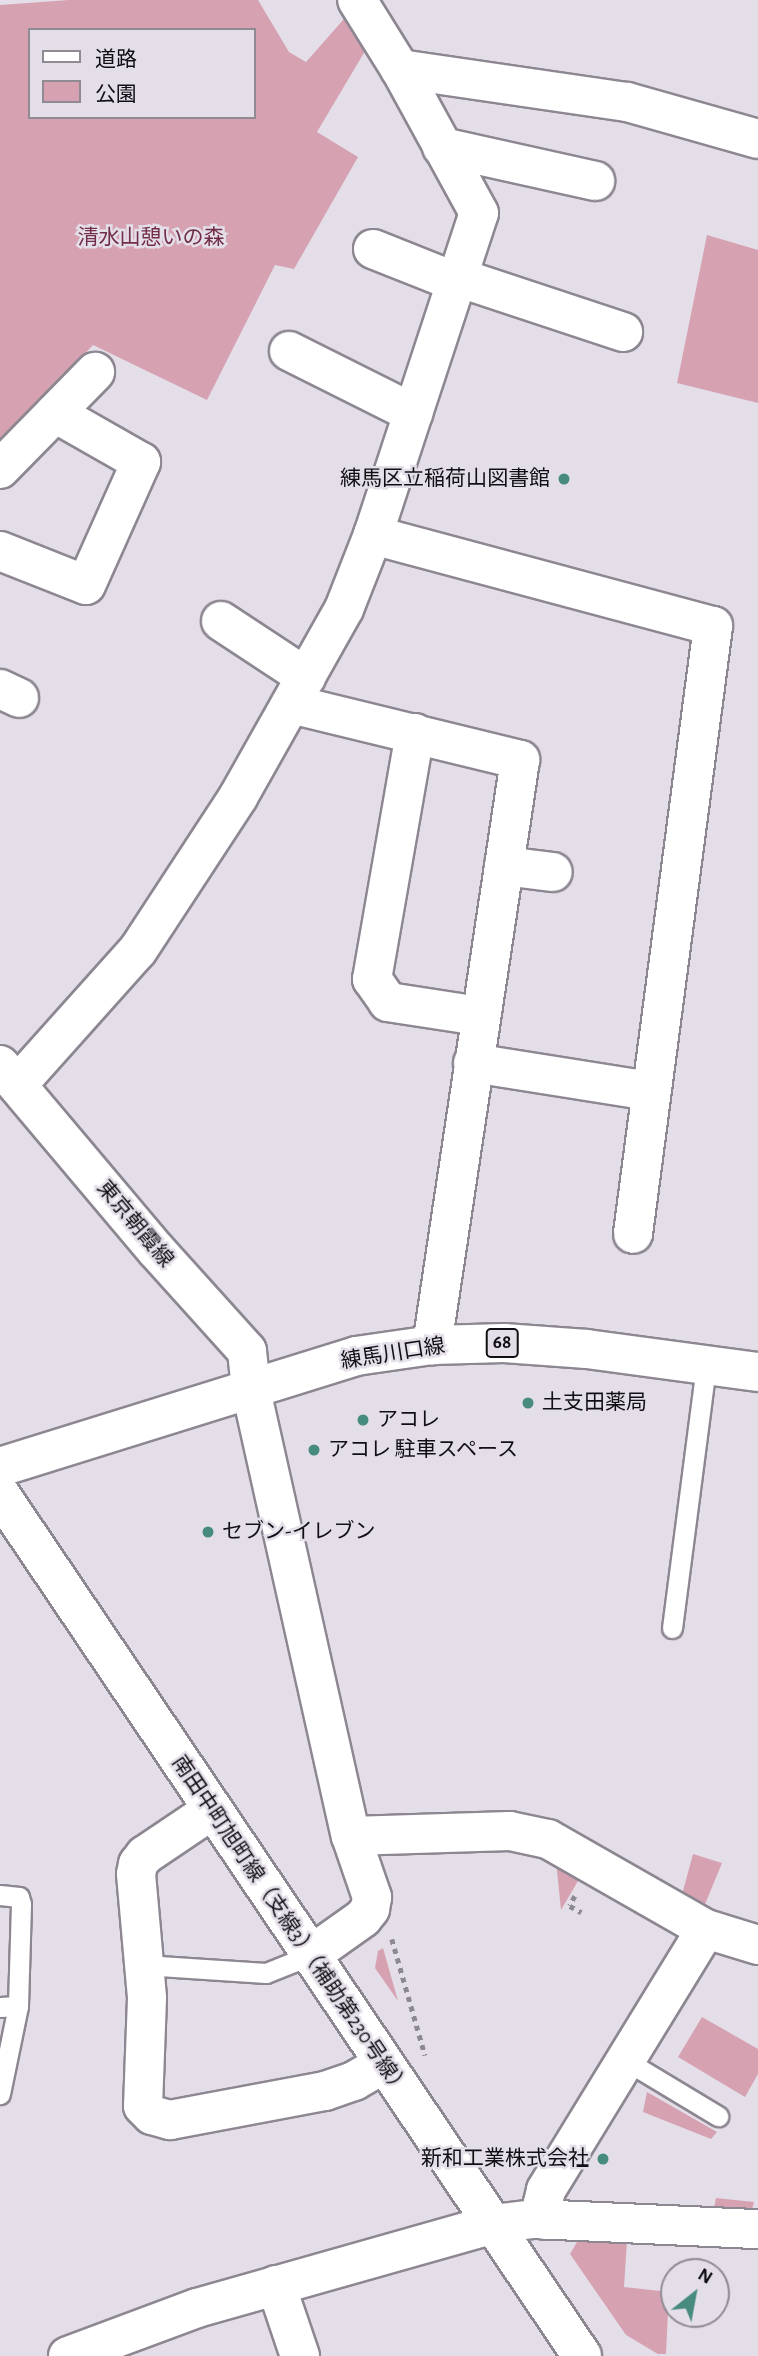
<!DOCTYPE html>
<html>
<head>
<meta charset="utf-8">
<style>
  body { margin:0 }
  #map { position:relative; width:758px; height:2356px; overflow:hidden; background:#e4dee9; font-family:"Alegreya Sans","Noto Sans JP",sans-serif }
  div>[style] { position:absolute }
  .green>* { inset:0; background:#d6a2b1 }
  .path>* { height:4.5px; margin-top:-2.25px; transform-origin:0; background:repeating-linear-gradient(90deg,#8d8991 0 5px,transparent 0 10px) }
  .roads { filter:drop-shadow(2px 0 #8d8792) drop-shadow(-2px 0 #8d8792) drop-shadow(0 2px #8d8792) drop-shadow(0 -2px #8d8792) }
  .service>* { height:19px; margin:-9.5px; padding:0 9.5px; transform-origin:9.5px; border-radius:9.5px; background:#fff }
  .minor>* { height:38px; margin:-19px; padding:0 19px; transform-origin:19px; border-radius:19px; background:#fff }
  .secondary>* { height:38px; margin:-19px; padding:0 19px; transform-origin:19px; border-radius:19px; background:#fff }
  .primary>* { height:38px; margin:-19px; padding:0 19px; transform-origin:19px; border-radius:19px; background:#fff }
  .dots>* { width:19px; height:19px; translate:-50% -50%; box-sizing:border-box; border:4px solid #e4dee9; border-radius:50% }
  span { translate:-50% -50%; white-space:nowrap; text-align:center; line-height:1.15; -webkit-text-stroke:5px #e4dee9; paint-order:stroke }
  .shield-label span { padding:2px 5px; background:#e4dee9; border:2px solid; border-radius:5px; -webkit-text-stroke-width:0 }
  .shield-label { font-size:19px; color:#110f13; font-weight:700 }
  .park-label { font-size:21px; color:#732e47 }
  .poi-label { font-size:21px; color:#110f13 }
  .right { translate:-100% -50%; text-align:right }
  .left { translate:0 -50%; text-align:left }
  .street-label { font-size:21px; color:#110f13 }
  .legend { position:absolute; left:28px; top:28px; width:228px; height:91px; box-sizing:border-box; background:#e4dee9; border:2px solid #908b93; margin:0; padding:9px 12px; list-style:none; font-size:21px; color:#110f13 }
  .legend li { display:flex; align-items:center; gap:14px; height:35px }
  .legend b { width:35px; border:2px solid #908b93 }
  .north { position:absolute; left:660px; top:2258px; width:70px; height:70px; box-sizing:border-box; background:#e4dee9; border:2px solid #908b93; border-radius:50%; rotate:31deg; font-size:19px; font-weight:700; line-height:28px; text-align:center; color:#110f13 }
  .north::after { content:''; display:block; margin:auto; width:24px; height:32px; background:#478b7f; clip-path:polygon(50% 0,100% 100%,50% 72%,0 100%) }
</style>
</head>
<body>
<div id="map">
  <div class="green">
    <div style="clip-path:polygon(evenodd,69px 0,258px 0,289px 52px,306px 62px,351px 11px,371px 41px,317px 132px,358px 157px,294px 269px,275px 265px,207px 400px,93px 345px,0 443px,0 5px,69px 0,30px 30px,254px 30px,254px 117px,30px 117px,30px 30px)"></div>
    <div style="clip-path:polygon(707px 235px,758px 250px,758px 403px,677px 383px)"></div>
    <div style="clip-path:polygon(555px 1851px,585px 1869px,561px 1910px)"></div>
    <div style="clip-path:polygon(693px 1854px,722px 1863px,701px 1914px,680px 1902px)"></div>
    <div style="clip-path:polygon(383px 1948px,398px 2001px,375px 1968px,378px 1951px)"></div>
    <div style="clip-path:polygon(702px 2017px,758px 2049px,758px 2074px,745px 2097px,678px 2057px)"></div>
    <div style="clip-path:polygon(647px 2092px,717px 2132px,711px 2139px,643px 2112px)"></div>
    <div style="clip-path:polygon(716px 2198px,754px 2202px,750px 2218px,712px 2217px)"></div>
    <div style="clip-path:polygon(580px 2237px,627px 2241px,624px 2287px,669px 2292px,666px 2354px,658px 2354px,626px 2335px,570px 2254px)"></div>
  </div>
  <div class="path">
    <div style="left:575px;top:1896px;width:11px;rotate:117deg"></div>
    <div style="left:570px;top:1906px;width:13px;rotate:29deg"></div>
    <div style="left:392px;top:1939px;width:121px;rotate:74.1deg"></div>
  </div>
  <div class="roads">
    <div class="service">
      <div style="left:672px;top:1628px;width:265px;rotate:-82.6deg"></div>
      <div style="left:0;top:1895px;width:19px;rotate:6deg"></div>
      <div style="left:19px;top:1897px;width:7px;rotate:74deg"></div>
      <div style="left:21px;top:1904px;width:102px;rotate:91.7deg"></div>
      <div style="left:18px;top:2006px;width:90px;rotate:101.6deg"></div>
      <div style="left:144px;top:1965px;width:122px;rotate:3.8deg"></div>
      <div style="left:266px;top:1973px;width:48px;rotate:-21.8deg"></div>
      <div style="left:0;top:2007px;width:18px;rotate:-3deg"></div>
      <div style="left:625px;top:2060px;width:109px;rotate:31.1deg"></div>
    </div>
    <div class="minor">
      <div style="left:400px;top:69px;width:229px;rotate:8.3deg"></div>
      <div style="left:627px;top:102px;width:136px;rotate:15.8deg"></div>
      <div style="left:442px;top:147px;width:157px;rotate:12.5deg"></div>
      <div style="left:373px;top:249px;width:89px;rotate:21.7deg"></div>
      <div style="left:457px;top:277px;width:175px;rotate:18.3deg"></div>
      <div style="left:289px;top:351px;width:139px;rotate:26.6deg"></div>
      <div style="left:0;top:469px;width:136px;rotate:-45.6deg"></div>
      <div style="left:373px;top:535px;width:352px;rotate:15deg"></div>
      <div style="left:713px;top:626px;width:613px;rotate:97.5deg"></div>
      <div style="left:0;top:551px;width:92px;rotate:21.6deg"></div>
      <div style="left:86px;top:585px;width:135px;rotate:-65.9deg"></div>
      <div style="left:141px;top:462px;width:99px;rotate:-150.3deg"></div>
      <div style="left:221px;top:621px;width:102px;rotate:33.4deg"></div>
      <div style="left:0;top:689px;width:21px;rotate:25deg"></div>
      <div style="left:291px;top:704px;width:236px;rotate:13.7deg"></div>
      <div style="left:520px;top:760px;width:592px;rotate:98.55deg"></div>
      <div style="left:415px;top:733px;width:250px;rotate:99.9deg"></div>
      <div style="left:372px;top:979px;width:28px;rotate:55deg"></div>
      <div style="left:388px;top:1002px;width:93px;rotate:8.7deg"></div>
      <div style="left:504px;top:866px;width:49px;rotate:7deg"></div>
      <div style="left:473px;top:1063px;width:179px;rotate:9deg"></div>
      <div style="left:18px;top:1084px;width:180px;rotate:-48.2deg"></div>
      <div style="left:138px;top:950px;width:183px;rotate:-56.8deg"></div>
      <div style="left:238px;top:797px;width:216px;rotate:-60.6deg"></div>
      <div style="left:344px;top:609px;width:79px;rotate:-68.6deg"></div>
      <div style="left:373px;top:535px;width:339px;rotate:-71.8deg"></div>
      <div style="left:479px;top:213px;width:164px;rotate:-118.7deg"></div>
      <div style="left:400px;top:69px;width:81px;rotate:-121.9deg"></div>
      <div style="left:251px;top:1390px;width:457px;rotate:77.4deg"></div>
      <div style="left:351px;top:1836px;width:65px;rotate:71deg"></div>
      <div style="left:372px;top:1897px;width:12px;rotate:99deg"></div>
      <div style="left:370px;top:1909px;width:11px;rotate:128deg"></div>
      <div style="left:363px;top:1918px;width:64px;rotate:144.6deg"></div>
      <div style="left:212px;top:1810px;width:81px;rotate:146.1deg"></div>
      <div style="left:145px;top:1855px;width:11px;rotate:128deg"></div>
      <div style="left:138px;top:1864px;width:10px;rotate:101deg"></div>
      <div style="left:136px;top:1874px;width:124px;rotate:84.9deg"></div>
      <div style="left:147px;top:1998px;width:108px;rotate:92.1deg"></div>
      <div style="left:143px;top:2106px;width:13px;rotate:45deg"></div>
      <div style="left:152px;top:2115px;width:19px;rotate:16deg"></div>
      <div style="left:170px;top:2120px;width:158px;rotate:-10.6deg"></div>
      <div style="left:325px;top:2091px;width:31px;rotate:-19deg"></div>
      <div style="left:354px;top:2081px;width:34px;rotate:-30deg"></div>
      <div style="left:351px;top:1836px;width:159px;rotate:-1.8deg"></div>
      <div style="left:510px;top:1831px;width:39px;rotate:12deg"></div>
      <div style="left:548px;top:1839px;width:182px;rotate:29.7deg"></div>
      <div style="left:706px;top:1929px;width:54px;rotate:17.1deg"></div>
      <div style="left:545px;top:2220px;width:17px;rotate:-97deg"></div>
      <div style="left:543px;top:2203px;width:13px;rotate:-77deg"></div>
      <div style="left:546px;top:2190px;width:306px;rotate:-58.5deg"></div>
      <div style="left:276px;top:2285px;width:75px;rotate:71.3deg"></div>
      <div style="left:68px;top:2356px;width:138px;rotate:-20.4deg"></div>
      <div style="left:197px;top:2308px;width:308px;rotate:-15.8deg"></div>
      <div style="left:493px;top:2224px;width:41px;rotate:-7deg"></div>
      <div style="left:534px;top:2219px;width:224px;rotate:2.6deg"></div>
    </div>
    <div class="secondary">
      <div style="left:0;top:1065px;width:242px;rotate:49.9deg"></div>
      <div style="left:156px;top:1250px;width:136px;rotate:48deg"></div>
      <div style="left:247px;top:1351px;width:39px;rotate:84deg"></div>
      <div style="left:0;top:1494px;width:1040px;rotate:55.97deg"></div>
    </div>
    <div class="primary">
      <div style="left:0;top:1467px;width:373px;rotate:-17.3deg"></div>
      <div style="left:356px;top:1356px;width:77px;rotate:-8.2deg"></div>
      <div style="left:432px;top:1345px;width:72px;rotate:-1.6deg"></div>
      <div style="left:504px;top:1343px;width:83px;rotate:4.1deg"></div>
      <div style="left:587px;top:1349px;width:173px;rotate:7.7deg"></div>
    </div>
  </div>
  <div class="dots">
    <div style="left:564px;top:479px;background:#478b7f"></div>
    <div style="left:528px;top:1403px;background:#478b7f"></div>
    <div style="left:363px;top:1420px;background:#478b7f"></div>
    <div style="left:314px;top:1450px;background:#478b7f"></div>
    <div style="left:208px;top:1532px;background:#478b7f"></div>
    <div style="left:603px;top:2159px;background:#478b7f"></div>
  </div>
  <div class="shield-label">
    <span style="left:502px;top:1343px">68</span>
  </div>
  <div class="park-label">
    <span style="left:151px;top:238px">清水山憩いの森</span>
  </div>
  <div class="poi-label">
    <span class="right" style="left:550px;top:479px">練馬区立稲荷山図書館</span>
    <span class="left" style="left:542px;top:1403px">土支田薬局</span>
    <span class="left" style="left:377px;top:1420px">アコレ</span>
    <span class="left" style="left:328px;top:1450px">アコレ 駐車スペース</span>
    <span class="left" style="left:222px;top:1532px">セブン-イレブン</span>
    <span class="right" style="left:589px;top:2159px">新和工業株式会社</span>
  </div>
  <div class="street-label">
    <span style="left:135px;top:1224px;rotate:50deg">東京朝霞線</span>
    <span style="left:393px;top:1354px;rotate:-9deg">練馬川口線</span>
    <span style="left:290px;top:1926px;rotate:56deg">南田中町旭町線（支線3）（補助第230号線）</span>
  </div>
  <ul class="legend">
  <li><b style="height:9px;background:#fff"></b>道路</li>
  <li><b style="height:19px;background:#d6a2b1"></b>公園</li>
  </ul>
  <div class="north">N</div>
</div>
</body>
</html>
